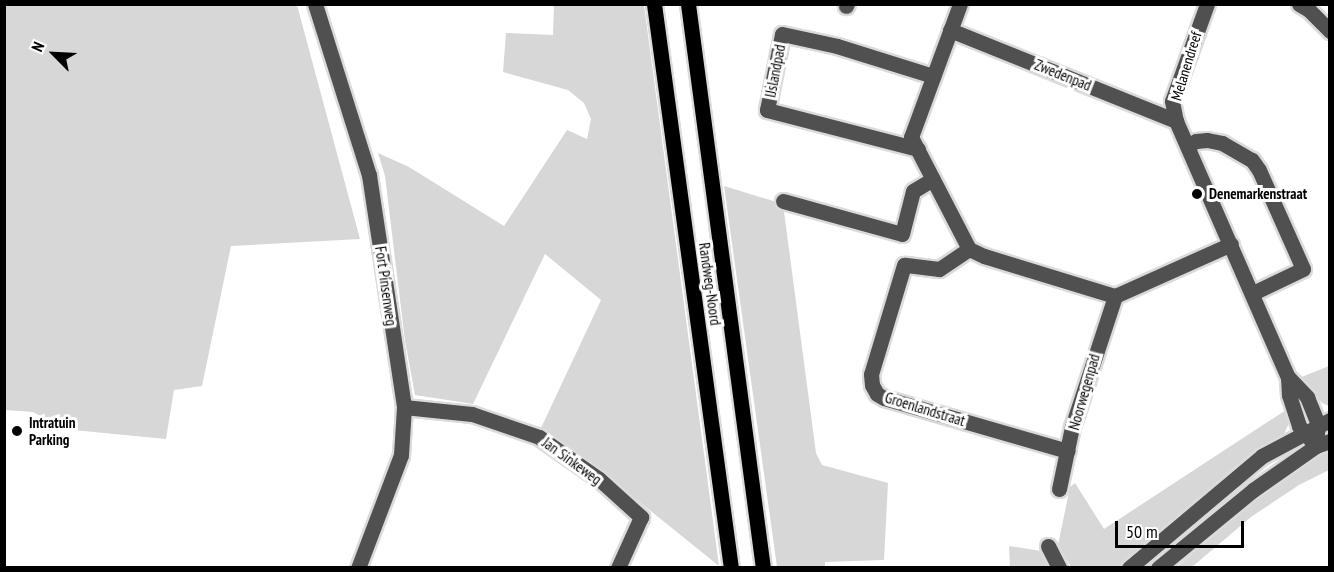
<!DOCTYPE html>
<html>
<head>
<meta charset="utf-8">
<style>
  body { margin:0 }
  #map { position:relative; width:1334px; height:572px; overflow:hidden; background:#fff; font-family:"PT Sans Narrow",sans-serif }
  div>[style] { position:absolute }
  .green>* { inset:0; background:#d7d7d7 }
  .roads { filter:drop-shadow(2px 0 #dbdbdb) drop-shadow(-2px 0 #dbdbdb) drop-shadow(0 2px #dbdbdb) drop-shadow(0 -2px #dbdbdb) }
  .minor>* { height:15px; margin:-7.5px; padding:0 7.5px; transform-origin:7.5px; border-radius:7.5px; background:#505050 }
  .major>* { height:15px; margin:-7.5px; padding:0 7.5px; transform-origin:7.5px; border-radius:7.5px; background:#000 }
  .dots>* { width:16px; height:16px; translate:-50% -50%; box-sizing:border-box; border:3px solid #fff; border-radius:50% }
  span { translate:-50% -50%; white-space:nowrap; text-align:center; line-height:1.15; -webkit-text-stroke:6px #fff; paint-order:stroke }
  .street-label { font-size:15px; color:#000 }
  .poi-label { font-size:15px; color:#000; font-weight:700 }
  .left { translate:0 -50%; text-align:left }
  .frame { position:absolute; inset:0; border:6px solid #000; pointer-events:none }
  .north { position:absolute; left:24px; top:24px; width:60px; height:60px; -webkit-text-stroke:4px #fff; paint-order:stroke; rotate:294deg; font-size:16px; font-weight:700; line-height:24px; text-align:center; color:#000 }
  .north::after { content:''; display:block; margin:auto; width:21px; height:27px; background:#000; clip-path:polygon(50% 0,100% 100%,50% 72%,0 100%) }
  .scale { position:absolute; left:1115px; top:521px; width:129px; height:27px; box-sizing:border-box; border:3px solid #000; border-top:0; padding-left:8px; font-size:18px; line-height:21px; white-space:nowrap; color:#000; -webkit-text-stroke:4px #fff; paint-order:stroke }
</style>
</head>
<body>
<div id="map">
  <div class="green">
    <div style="clip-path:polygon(4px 5px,297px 5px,360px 239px,231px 246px,202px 386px,174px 390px,166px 439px,63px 429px,33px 412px,5px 410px)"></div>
    <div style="clip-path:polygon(554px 5px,644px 5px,719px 566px,585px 458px,541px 428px,601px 300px,545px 254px,473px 404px,415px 395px,405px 341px,385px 176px,378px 153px,409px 167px,504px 226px,567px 130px,587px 139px,591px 119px,584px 103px,568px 90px,503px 72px,506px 33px,553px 35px)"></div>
    <div style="clip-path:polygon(724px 186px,783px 204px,816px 453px,822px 465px,888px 483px,884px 560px,825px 562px,825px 567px,777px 567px)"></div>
    <div style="clip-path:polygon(1329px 366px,1329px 406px,1322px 403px,1299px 378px)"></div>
    <div style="clip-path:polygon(1289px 408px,1290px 421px,1284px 434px,1259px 452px,1122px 567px,1071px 567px,1058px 545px,1070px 487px,1075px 483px,1104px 529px)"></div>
    <div style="clip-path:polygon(1329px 450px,1329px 470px,1299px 485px,1251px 517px,1192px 567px,1176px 568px,1255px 499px,1291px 472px)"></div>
    <div style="clip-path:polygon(1009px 546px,1041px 551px,1049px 567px,1010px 567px)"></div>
  </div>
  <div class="roads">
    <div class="minor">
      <div style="left:315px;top:4px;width:179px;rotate:72.5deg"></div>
      <div style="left:369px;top:175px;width:235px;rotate:81.4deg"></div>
      <div style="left:404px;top:407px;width:48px;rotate:93.6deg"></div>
      <div style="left:401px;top:455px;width:121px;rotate:110.8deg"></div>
      <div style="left:960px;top:4px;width:142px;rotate:110.2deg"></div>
      <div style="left:911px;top:137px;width:126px;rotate:62.6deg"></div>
      <div style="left:969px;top:249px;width:17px;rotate:25deg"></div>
      <div style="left:984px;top:256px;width:137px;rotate:17deg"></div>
      <div style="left:1115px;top:296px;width:127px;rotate:-24.1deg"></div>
      <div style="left:1207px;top:4px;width:103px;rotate:109.8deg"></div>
      <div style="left:1172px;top:101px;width:20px;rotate:79deg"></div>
      <div style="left:1176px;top:121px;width:279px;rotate:66.4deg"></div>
      <div style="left:1288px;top:377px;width:18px;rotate:87deg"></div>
      <div style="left:1289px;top:395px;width:33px;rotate:72deg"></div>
      <div style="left:1299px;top:426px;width:26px;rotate:50deg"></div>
      <div style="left:1299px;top:4px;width:12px;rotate:31deg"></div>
      <div style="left:1309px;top:10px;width:30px;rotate:45deg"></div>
      <div style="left:846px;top:6px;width:2px;rotate:-63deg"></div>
      <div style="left:950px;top:30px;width:244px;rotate:21.9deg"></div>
      <div style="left:1189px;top:145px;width:8px;rotate:-30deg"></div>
      <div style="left:1196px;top:141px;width:11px;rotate:-5deg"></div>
      <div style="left:1207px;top:140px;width:15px;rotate:11deg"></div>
      <div style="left:1222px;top:143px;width:34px;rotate:30deg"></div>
      <div style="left:1252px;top:160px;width:12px;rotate:55deg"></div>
      <div style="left:1259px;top:170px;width:108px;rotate:66deg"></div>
      <div style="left:1303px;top:269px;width:55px;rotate:154.4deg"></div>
      <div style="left:918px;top:149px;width:156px;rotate:-165.5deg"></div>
      <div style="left:767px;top:110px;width:77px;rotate:-78.8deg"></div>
      <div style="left:782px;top:34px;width:56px;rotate:12.3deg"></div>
      <div style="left:837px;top:46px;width:101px;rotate:17.4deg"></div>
      <div style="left:783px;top:201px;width:123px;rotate:15.5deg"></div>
      <div style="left:902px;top:234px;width:44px;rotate:-75.7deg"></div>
      <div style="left:913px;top:191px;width:23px;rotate:-31deg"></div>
      <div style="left:969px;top:249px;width:36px;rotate:146deg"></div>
      <div style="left:939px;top:269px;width:35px;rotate:-173deg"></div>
      <div style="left:904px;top:265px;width:114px;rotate:106.8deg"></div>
      <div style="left:871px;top:374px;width:11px;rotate:85deg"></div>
      <div style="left:872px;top:385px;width:10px;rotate:61deg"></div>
      <div style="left:877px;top:394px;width:8px;rotate:30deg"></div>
      <div style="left:884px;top:398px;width:191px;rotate:16.1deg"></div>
      <div style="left:1288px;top:377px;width:28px;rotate:46deg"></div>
      <div style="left:1307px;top:397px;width:29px;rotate:68deg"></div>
      <div style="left:1318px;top:424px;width:10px;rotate:96deg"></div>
      <div style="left:404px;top:407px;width:68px;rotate:5.9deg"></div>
      <div style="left:472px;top:414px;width:71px;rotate:18.9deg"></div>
      <div style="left:539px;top:437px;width:73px;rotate:35deg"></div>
      <div style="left:599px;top:479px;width:57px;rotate:42.1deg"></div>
      <div style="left:641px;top:517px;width:56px;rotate:114.3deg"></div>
      <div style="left:1059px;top:489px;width:63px;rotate:-78.2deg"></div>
      <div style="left:1072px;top:427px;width:138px;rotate:-71.8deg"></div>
      <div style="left:1048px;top:546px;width:25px;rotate:63deg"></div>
      <div style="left:1129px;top:568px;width:174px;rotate:-40.1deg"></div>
      <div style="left:1262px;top:456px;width:77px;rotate:-27.9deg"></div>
      <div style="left:1158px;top:568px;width:123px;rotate:-39.4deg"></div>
      <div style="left:1253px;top:490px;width:77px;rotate:-34.9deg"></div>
      <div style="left:1316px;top:446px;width:15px;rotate:-20deg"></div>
    </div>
    <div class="major">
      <div style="left:654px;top:4px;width:569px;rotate:82.23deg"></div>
      <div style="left:688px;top:4px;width:569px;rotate:82.43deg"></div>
    </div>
  </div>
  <div class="dots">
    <div style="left:1197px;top:194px;background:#000"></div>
    <div style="left:17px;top:431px;background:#000"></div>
  </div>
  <div class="street-label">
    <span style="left:1186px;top:66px;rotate:-73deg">Melanendreef</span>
    <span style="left:775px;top:71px;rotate:-79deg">IJslandpad</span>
    <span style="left:1063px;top:75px;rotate:22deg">Zwedenpad</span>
    <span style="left:710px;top:284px;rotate:82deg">Randweg-Noord</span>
    <span style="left:386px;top:286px;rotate:82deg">Fort Pinsenweg</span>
    <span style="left:1084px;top:392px;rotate:-74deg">Noorwegenpad</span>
    <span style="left:925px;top:409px;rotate:17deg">Groenlandstraat</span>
    <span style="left:572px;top:461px;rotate:36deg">Jan Sinkeweg</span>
  </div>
  <div class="poi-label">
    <span class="left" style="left:1209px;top:194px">Denemarkenstraat</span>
    <span class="left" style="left:29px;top:431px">Intratuin<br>Parking</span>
  </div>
  <div class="frame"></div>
  <div class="north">N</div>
  <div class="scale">50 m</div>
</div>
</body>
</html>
